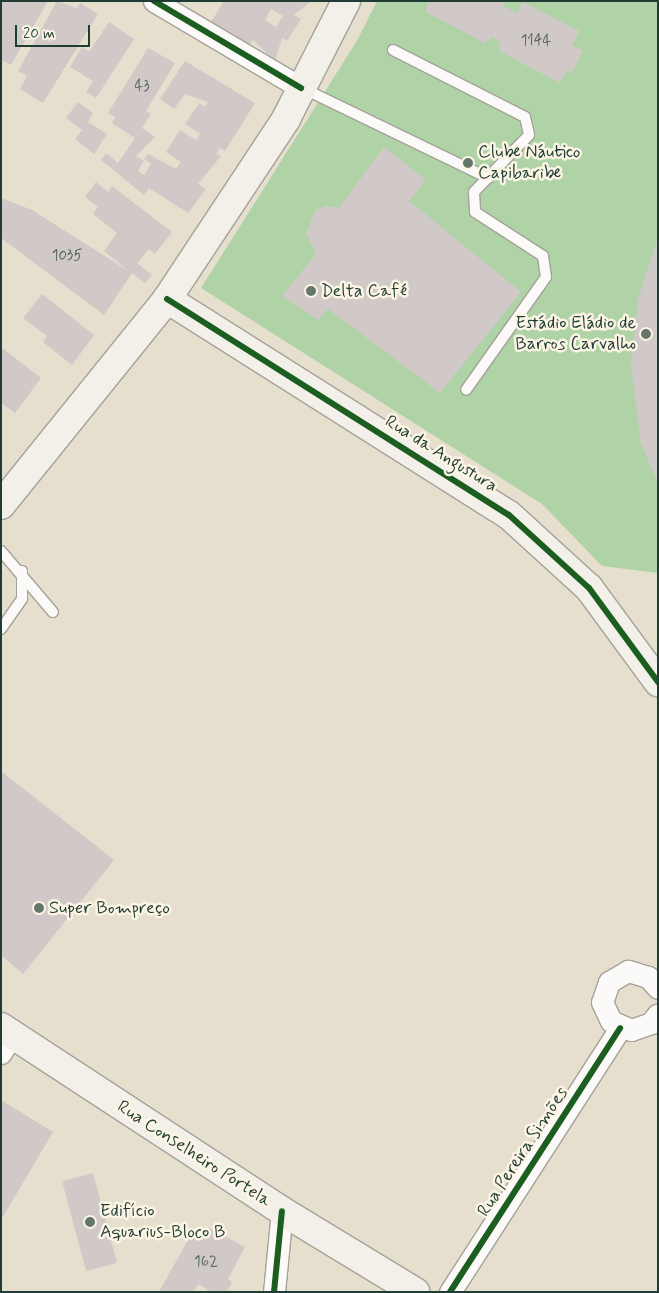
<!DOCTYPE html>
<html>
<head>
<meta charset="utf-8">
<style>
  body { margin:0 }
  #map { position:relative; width:659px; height:1293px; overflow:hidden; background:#e6dfce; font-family:Mynerve,sans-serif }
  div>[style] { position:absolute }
  .green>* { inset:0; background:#afd3a6 }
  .building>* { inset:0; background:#d1c8c8; transform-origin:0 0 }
  .roads { filter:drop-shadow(1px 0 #a3a298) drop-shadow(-1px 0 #a3a298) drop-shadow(0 1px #a3a298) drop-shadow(0 -1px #a3a298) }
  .lane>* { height:10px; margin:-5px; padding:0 5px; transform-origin:5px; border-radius:5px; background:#fbfaf8 }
  .street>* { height:21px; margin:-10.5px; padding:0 10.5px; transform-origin:10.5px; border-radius:10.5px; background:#fbfaf8 }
  .secondary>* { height:28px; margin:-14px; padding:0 14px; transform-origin:14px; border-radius:14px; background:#f3f0e9 }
  .cycleway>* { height:6px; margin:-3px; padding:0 3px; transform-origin:3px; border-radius:3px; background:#1b5e20 }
  .dots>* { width:14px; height:14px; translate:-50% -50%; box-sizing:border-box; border:2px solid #fcf5e5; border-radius:50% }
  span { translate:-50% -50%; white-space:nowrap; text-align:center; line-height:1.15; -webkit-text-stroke:5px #fcf5e5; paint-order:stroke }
  .number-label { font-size:15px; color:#4c6059 }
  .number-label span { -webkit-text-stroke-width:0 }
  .poi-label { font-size:18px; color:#1f3d34 }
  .left { translate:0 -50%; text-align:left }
  .right { translate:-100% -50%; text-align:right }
  .street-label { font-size:18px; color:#1f3d34 }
  .frame { position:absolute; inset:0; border:2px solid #1f3d34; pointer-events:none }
  .scale { position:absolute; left:15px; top:25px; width:75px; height:22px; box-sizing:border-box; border:2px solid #1f3d34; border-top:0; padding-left:6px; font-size:15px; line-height:18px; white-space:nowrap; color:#1f3d34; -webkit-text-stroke:4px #fcf5e5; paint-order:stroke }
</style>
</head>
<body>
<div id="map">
  <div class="green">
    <div style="clip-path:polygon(377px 1px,658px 1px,658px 573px,602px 566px,542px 504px,201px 288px,358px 39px)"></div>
  </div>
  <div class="building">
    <div style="clip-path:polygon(1px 1px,48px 1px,11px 65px,1px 60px)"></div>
    <div style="clip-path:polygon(57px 1px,77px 8px,80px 3px,98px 14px,43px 103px,20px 89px,27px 76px,18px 71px)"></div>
    <div style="clip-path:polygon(evenodd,224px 1px,311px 1px,294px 15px,301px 19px,287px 41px,282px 38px,275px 61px,253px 40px,249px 46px,211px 22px,224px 1px,271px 9px,283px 16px,276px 27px,265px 20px,271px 9px)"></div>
    <div style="clip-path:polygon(428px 1px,505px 1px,503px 6px,517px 13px,523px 2px,579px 31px,572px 45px,583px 51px,572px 73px,567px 70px,560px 83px,499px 51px,500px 42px,493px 37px,485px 43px,426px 12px)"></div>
    <div style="clip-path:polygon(109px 22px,134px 39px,96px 98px,86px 92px,93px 81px,70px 67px,82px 47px,89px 52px)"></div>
    <div style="clip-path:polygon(148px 48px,175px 63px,146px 111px,151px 114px,142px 128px,155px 137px,136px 156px,144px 161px,138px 171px,144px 175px,151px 164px,144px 159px,148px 154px,176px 169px,181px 162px,166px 152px,180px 130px,196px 140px,200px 134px,185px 124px,199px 103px,205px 107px,208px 102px,185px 94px,174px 109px,160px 99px,185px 61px,255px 103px,225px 151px,220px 148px,216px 154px,221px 156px,198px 184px,206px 189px,188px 213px,149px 188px,144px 195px,101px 160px,106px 153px,118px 163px,135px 138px,112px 123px,115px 117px,108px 113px)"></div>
    <div style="clip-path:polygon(78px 102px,93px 113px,88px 122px,107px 134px,94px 154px,75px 139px,82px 130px,66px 118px)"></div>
    <div style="clip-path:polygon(384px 147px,426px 180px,409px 201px,521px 292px,440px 393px,328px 309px,318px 320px,282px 296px,316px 254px,306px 233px,315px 211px,326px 206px,339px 208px)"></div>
    <div style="clip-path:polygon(96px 182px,108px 192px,112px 186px,172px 232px,155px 254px,149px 249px,137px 263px,152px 275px,145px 283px,132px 273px,104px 315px,1px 238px,1px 198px,32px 210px,130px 272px,104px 251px,117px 233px,93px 214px,98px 207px,85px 197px)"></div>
    <div style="clip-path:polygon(658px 238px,658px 484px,641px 443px,631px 368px,638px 299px)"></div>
    <div style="clip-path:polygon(42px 294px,94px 335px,72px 365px,43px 342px,47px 336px,23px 318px)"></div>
    <div style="clip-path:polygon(1px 347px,41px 378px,15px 413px,1px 403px)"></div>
    <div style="clip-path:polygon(1px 771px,114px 860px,23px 974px,1px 955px)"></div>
    <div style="clip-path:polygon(1px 1100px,53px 1132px,1px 1220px)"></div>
    <div style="left:93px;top:1173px;width:93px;height:32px;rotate:75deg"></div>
    <div style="clip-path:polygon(209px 1228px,245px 1247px,228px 1279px,232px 1282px,227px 1292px,212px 1292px,198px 1284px,194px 1292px,159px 1292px,193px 1231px,205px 1237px)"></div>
  </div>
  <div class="roads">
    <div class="lane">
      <div style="left:393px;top:50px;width:148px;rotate:26.9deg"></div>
      <div style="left:525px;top:117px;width:18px;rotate:77deg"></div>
      <div style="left:529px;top:135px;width:79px;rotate:134deg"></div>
      <div style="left:474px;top:192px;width:20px;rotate:87deg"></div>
      <div style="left:475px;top:212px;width:81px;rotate:32.9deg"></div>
      <div style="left:543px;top:256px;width:21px;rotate:82deg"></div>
      <div style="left:546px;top:277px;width:138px;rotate:125.3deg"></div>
      <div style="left:302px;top:88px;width:207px;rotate:25.8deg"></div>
      <div style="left:1px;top:551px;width:80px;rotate:49.6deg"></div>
      <div style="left:1px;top:629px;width:37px;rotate:-55deg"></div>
      <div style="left:22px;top:599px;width:28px;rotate:-90deg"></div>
    </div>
    <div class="street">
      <div style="left:154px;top:1px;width:171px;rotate:30.6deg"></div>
      <div style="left:658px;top:988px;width:15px;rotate:-132deg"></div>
      <div style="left:648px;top:977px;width:21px;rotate:-163deg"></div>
      <div style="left:628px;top:971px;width:22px;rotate:150deg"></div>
      <div style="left:609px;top:982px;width:21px;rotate:109deg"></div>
      <div style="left:602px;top:1002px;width:21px;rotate:65deg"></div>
      <div style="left:611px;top:1021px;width:22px;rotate:24deg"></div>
      <div style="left:631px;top:1030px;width:21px;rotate:-19deg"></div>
      <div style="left:651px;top:1023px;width:11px;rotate:-52deg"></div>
      <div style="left:1px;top:1053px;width:20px;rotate:-60deg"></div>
      <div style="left:274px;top:1292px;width:81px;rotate:-84.4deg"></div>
      <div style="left:450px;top:1292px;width:314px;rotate:-57.2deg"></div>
    </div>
    <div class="secondary">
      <div style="left:167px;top:299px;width:404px;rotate:32.3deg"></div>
      <div style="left:509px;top:515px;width:108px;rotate:42.4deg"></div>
      <div style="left:589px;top:588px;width:117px;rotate:53.7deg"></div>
      <div style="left:1px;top:505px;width:265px;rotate:-51.1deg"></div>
      <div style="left:167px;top:299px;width:216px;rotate:-56.5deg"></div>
      <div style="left:286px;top:119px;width:132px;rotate:-63deg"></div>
      <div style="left:1px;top:1027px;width:336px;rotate:33.2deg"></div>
      <div style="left:282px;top:1211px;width:156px;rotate:31.3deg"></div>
    </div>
  </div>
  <div class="cycleway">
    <div style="left:154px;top:1px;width:171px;rotate:30.6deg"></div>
    <div style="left:167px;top:299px;width:404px;rotate:32.3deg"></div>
    <div style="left:509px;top:515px;width:108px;rotate:42.4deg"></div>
    <div style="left:589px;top:588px;width:117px;rotate:53.7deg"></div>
    <div style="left:274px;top:1292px;width:81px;rotate:-84.4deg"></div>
    <div style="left:450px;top:1292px;width:314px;rotate:-57.2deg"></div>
  </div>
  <div class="dots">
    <div style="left:468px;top:163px;background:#65766a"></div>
    <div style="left:311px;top:291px;background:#65766a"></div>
    <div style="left:646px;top:334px;background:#65766a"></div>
    <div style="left:39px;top:908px;background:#65766a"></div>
    <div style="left:90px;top:1222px;background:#65766a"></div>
  </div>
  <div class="number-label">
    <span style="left:536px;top:42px">1144</span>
    <span style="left:142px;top:87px">43</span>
    <span style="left:67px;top:257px">1035</span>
    <span style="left:206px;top:1263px">162</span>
  </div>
  <div class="poi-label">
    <span class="left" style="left:478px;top:163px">Clube Náutico<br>Capibaribe</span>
    <span class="left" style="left:321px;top:291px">Delta Café</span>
    <span class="right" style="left:636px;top:334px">Estádio Eládio de<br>Barros Carvalho</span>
    <span class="left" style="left:49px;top:908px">Super Bompreço</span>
    <span class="left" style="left:100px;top:1222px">Edifício<br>Aquarius-Bloco B</span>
  </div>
  <div class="street-label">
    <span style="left:441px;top:454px;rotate:32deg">Rua da Angustura</span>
    <span style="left:523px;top:1152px;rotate:-57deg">Rua Pereira Simões</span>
    <span style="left:194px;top:1154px;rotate:33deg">Rua Conselheiro Portela</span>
  </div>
  <div class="frame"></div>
  <div class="scale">20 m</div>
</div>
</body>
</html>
